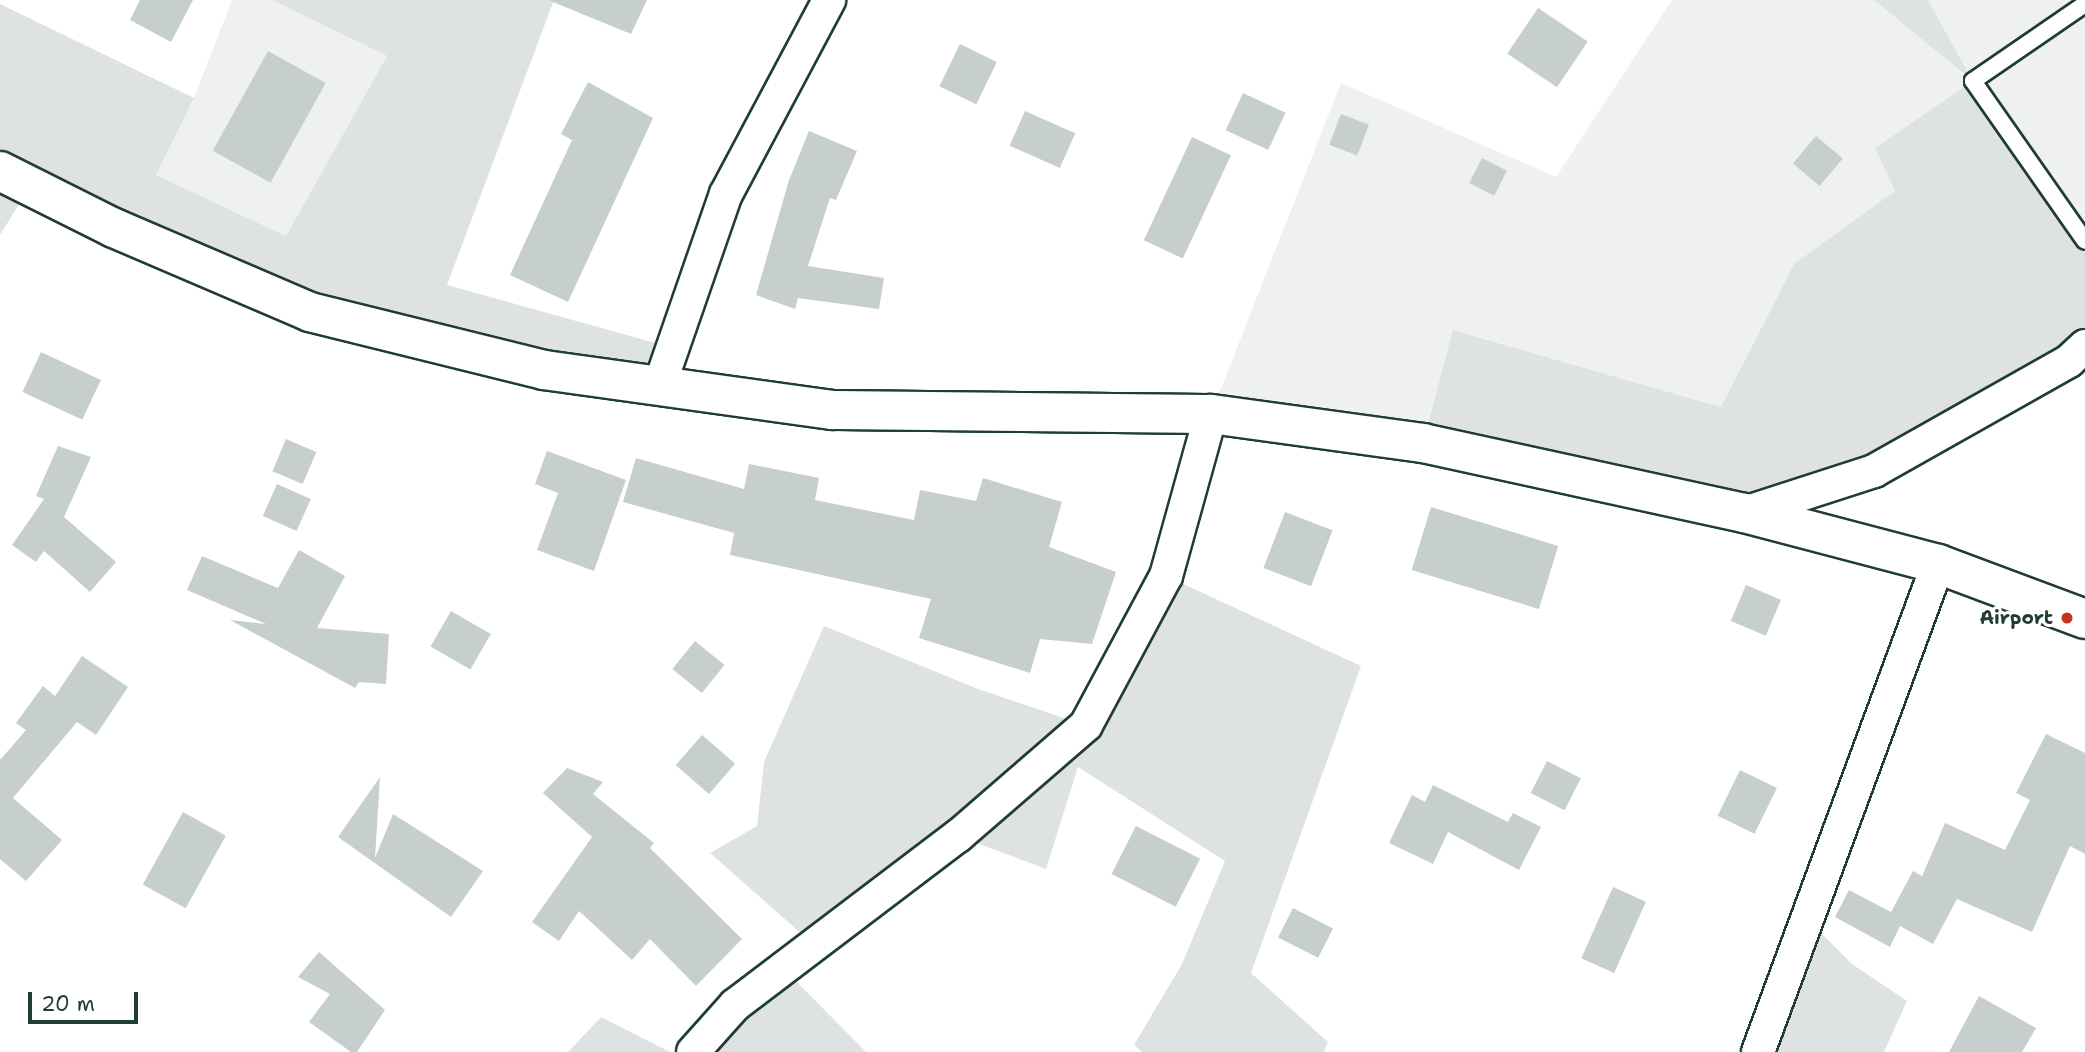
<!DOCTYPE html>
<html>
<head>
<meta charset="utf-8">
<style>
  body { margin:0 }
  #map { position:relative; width:2085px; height:1052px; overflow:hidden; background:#fff; font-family:"Shantell Sans",sans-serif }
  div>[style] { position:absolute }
  .built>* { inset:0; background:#eef1f0 }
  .green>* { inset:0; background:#dee3e2 }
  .building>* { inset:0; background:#c7cfcc; transform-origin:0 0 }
  .roads { filter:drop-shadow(2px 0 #1f3d34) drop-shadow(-2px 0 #1f3d34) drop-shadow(0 2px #1f3d34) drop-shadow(0 -2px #1f3d34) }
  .lane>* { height:16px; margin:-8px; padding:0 8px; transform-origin:8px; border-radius:8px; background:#fff }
  .street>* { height:32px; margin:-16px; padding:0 16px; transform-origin:16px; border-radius:16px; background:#fff }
  .secondary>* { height:38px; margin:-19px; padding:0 19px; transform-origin:19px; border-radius:19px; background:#fff }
  .dots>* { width:19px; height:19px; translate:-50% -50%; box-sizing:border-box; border:4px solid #fff; border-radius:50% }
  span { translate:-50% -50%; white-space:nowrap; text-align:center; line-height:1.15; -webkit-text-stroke:6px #fff; paint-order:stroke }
  .poi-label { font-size:19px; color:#1f3d34; font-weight:700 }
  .right { translate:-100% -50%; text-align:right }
  .scale { position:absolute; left:28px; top:992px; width:110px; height:32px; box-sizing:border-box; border:4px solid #1f3d34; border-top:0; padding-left:9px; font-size:21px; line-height:24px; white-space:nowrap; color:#1f3d34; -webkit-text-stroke:5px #fff; paint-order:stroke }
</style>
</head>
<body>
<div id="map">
  <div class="built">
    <div style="clip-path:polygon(232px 0,272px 0,387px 56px,286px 236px,156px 175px,194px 98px)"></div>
    <div style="clip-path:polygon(1672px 0,1874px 0,1972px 79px,1928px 0,2085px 0,2085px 241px,1896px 191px,1794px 264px,1721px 407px,1454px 330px,1423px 443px,1211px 414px,1341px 83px,1556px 177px)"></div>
  </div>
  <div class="green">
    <div style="clip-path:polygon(272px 0,554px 0,447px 285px,670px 347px,659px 387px,310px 312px,29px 188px,0 235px,0 4px,194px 98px,156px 175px,286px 236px,387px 56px)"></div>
    <div style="clip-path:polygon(1874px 0,1928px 0,1973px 81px,2085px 241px,2085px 346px,1874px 471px,1744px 513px,1423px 443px,1453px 330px,1721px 407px,1794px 264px,1895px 191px,1875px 148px,1973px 81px)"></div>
    <div style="clip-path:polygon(1166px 576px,1361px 666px,1251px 973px,1328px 1042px,1324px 1052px,1142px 1052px,1134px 1045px,1182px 964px,1225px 861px,1078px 767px,1046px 869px,958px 836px,812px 943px,710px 853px,757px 826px,764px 762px,824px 626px,978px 689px,1085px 725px)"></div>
    <div style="clip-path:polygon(1807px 919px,1852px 964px,1907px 1001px,1884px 1052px,1758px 1052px)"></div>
    <div style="clip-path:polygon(782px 967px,866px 1052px,693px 1052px)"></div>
    <div style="clip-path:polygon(601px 1017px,670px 1052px,568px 1052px)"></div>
  </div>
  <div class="building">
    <div style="clip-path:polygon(140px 0,193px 0,171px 42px,130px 20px)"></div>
    <div style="clip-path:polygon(548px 0,647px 0,631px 34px)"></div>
    <div style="left:1538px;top:8px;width:60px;height:55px;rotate:34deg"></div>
    <div style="left:960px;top:44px;width:41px;height:47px;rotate:26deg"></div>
    <div style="left:268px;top:51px;width:66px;height:114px;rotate:29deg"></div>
    <div style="clip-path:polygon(588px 82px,653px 118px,568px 302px,510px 275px,572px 140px,561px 134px)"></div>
    <div style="left:1243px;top:93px;width:47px;height:41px;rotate:25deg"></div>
    <div style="left:1025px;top:111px;width:55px;height:38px;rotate:24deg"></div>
    <div style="left:1341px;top:114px;width:30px;height:33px;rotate:21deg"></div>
    <div style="clip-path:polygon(809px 131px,857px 151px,836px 200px,830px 198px,808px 266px,884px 278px,879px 309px,798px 298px,795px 309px,756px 295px,789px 180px)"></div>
    <div style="left:1816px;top:136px;width:35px;height:36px;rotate:40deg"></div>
    <div style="left:1192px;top:137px;width:43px;height:114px;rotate:25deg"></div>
    <div style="left:1482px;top:158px;width:28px;height:28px;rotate:27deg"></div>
    <div style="left:41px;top:352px;width:66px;height:44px;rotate:25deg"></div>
    <div style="left:286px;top:439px;width:33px;height:35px;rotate:23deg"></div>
    <div style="clip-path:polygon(58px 446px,91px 457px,64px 517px,116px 562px,90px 592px,44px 551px,36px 562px,12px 545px,44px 499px,36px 496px)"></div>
    <div style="clip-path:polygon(547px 451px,626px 480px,594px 571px,537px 550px,558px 493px,535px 484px)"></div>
    <div style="clip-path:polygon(636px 458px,744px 489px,749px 464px,819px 478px,815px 500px,914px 520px,920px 490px,976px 501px,983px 478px,1062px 502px,1049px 547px,1116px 572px,1092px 644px,1040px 639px,1030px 673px,919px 638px,931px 599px,730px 555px,734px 533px,623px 502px)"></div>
    <div style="left:277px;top:484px;width:37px;height:35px;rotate:24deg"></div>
    <div style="left:1431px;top:507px;width:133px;height:66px;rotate:17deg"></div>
    <div style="left:1285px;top:512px;width:51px;height:60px;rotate:21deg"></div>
    <div style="clip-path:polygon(299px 550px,345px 576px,317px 628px,389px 634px,386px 684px,359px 682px,355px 688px,230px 620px,266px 624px,187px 590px,202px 556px,278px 588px)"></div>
    <div style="left:1746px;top:585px;width:38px;height:39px;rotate:23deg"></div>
    <div style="left:451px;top:611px;width:46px;height:41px;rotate:30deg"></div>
    <div style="left:695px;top:641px;width:38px;height:36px;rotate:39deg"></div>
    <div style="clip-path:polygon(82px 656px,128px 687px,96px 735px,77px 722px,13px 798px,62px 840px,26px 881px,0 859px,0 760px,26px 730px,16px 723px,43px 686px,55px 696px)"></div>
    <div style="clip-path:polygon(2046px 734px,2085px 753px,2085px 854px,2070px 846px,2032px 932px,1957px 899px,1933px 944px,1900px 926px,1890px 947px,1835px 917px,1849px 890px,1891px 912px,1913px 871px,1922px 876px,1945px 823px,2005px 850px,2030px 800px,2016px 793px)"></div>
    <div style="left:702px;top:735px;width:44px;height:40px;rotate:41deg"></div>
    <div style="left:1547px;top:761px;width:38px;height:36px;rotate:27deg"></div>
    <div style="clip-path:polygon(567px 768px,603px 782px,593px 794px,654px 843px,650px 848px,742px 939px,696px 986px,650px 939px,632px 960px,579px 911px,559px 941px,532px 922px,592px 837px,543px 793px)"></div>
    <div style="left:1740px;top:770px;width:41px;height:51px;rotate:26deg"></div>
    <div style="clip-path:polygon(380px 777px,375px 858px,393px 814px,483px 871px,451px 917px,338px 837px)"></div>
    <div style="clip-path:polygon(1433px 785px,1508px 822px,1513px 813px,1541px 827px,1519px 870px,1448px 832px,1433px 864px,1389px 843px,1412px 795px,1425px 802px)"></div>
    <div style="left:183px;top:812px;width:49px;height:83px;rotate:29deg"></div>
    <div style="left:1136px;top:826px;width:72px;height:54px;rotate:27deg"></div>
    <div style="left:1613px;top:887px;width:36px;height:78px;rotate:24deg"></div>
    <div style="left:1293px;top:908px;width:45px;height:33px;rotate:27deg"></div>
    <div style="clip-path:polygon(319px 952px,385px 1010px,357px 1052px,351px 1052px,309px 1022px,330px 994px,298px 977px)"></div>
    <div style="clip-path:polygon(1979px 996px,2036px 1028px,2022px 1052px,1949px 1052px)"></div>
  </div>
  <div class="roads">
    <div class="lane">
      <div style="left:2085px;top:4px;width:136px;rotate:145.5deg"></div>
      <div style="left:1973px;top:81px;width:195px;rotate:55deg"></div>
    </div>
    <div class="street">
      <div style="left:659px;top:387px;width:204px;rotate:-70.9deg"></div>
      <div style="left:726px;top:194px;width:220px;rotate:-62deg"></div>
      <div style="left:1744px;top:513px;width:137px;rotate:-17.9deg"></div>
      <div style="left:1874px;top:471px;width:224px;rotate:-29.4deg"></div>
      <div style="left:2069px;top:361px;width:22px;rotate:-43deg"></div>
      <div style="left:693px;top:1052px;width:63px;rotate:-48.2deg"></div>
      <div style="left:735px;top:1005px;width:280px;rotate:-37.2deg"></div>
      <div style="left:958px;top:836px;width:169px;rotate:-40.9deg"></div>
      <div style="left:1086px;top:725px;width:169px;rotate:-61.8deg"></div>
      <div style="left:1166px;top:576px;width:168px;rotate:-74.5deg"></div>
      <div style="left:1758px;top:1052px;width:520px;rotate:-69.75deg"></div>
    </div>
    <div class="secondary">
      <div style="left:0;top:171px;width:127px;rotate:26.6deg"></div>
      <div style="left:114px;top:228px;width:213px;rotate:23.2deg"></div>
      <div style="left:310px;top:312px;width:241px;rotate:13.9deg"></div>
      <div style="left:544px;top:370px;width:291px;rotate:7.9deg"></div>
      <div style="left:832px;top:410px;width:379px;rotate:0.6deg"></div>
      <div style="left:1211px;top:414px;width:214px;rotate:7.8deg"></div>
      <div style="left:1423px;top:443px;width:329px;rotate:12.3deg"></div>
      <div style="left:1744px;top:513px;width:201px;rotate:14.7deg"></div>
      <div style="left:1938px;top:564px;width:157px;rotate:20.5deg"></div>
    </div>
  </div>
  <div class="dots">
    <div style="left:2067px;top:618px;background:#c8321e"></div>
  </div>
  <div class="poi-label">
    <span class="right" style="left:2053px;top:618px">Airport</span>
  </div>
  <div class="scale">20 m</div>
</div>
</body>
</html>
